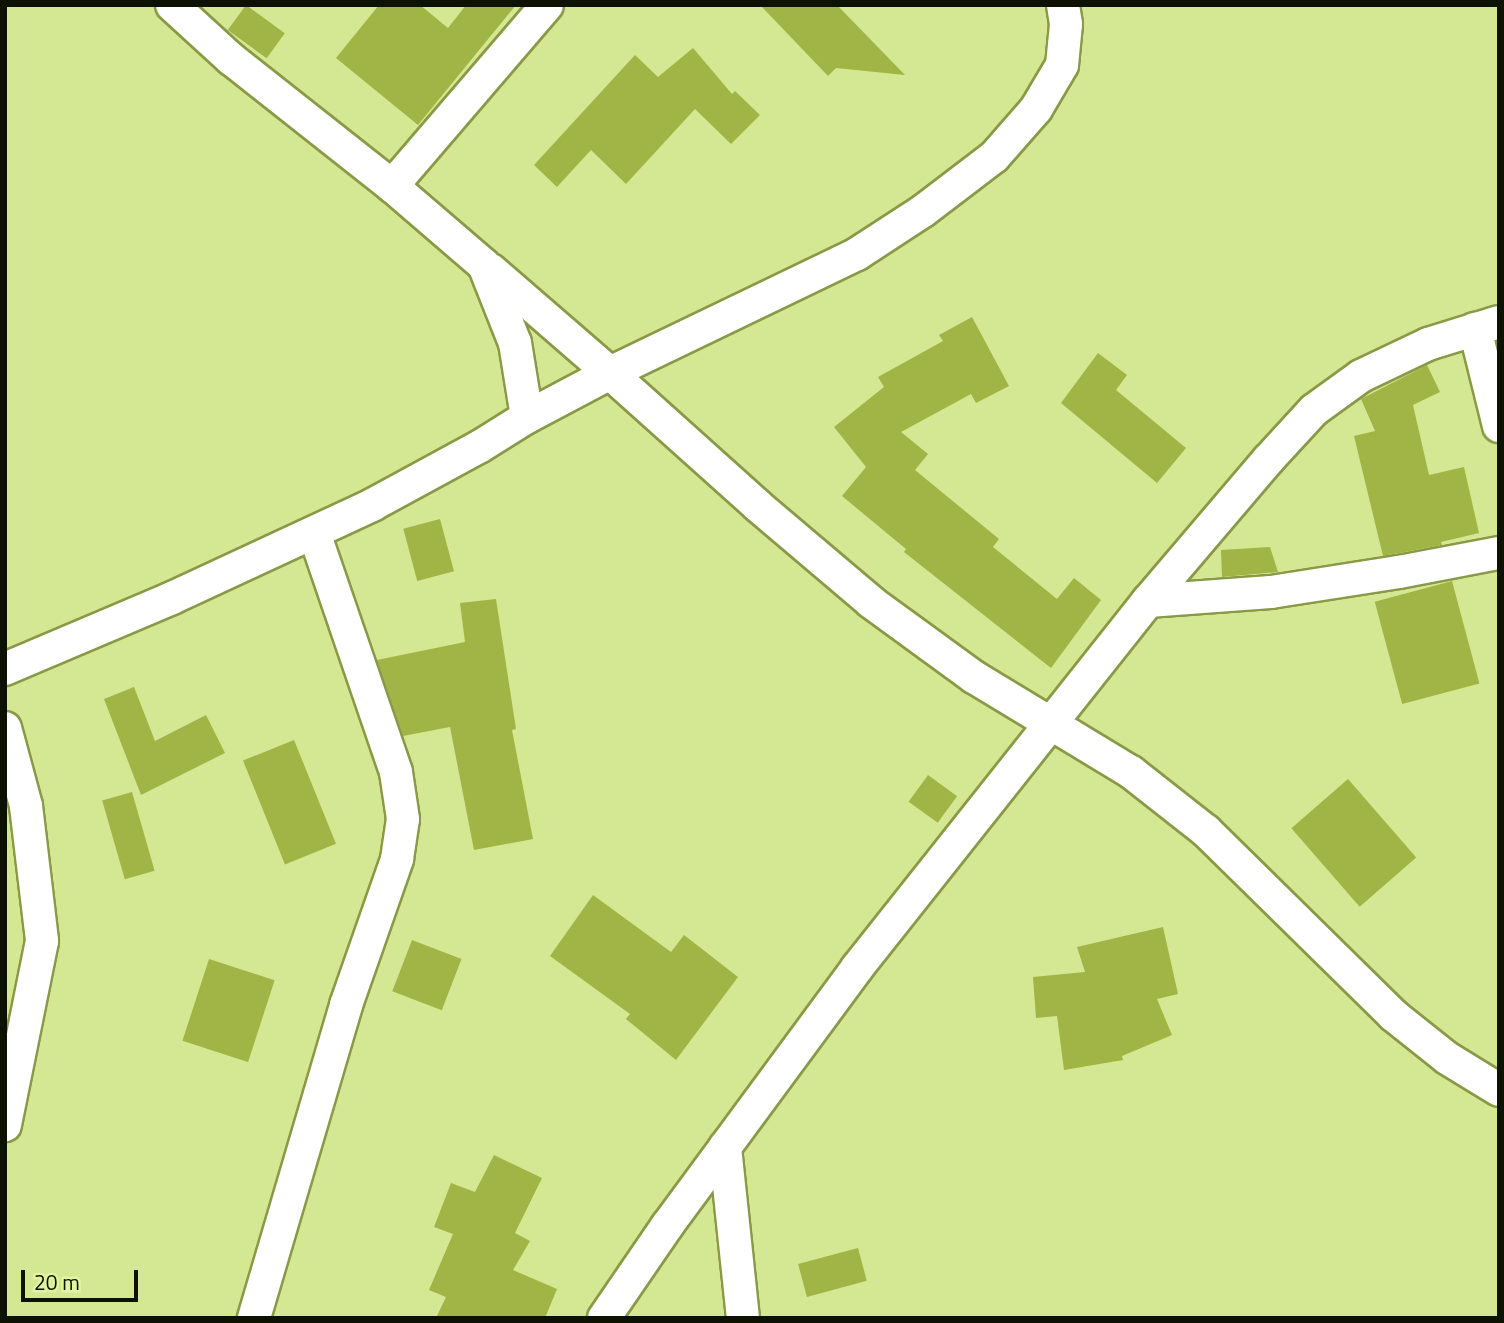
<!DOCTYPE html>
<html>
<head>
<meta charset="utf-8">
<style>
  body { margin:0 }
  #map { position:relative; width:1504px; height:1323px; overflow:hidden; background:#d4e792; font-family:"Titillium Web",sans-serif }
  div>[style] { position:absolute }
  .building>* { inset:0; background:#a0b545; transform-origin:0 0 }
  .roads { filter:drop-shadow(2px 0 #899946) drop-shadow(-2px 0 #899946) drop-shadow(0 2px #899946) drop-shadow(0 -2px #899946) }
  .minor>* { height:32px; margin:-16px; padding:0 16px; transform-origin:16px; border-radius:16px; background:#fff }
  span { translate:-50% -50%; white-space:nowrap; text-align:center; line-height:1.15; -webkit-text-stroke:5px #e1f49f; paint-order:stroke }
  .frame { position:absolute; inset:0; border:7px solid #0d1100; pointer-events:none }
  .scale { position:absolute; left:21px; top:1270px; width:117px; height:32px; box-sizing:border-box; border:4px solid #0d1100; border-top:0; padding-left:9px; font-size:21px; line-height:24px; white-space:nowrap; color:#0d1100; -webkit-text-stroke:5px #e1f49f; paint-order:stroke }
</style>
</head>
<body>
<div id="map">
  <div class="building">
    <div style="left:246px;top:5px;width:48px;height:31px;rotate:36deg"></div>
    <div style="clip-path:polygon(379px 5px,420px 5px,448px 28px,466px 5px,516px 5px,418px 125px,336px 58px)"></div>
    <div style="clip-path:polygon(760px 5px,837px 5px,905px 75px,836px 68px,828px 76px)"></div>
    <div style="clip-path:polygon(693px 48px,732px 94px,735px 91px,760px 115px,731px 144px,695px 109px,626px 184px,591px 150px,557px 187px,534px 165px,635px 55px,658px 77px)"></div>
    <div style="clip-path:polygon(972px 317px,1009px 386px,976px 403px,971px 394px,901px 432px,928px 454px,915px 470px,999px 539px,993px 547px,1057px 599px,1074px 578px,1101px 600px,1051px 668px,904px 552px,906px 549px,842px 496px,866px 467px,834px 427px,884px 387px,878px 377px,943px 341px,939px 335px)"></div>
    <div style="clip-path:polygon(1098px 353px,1127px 375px,1116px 390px,1186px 448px,1157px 483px,1061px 403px)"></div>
    <div style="clip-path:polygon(1427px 365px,1440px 392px,1413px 405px,1429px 475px,1464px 467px,1479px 533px,1441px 542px,1442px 545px,1383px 556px,1354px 436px,1375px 431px,1361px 399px)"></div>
    <div style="left:440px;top:519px;width:54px;height:38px;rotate:75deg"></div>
    <div style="clip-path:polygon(1270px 547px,1278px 572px,1222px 577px,1221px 550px)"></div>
    <div style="left:1452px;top:581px;width:106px;height:80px;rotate:75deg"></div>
    <div style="clip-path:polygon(496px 599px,516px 729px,512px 730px,533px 839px,474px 850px,450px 727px,403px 736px,377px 660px,465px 642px,460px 603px)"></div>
    <div style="clip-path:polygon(134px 687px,155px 741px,206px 715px,225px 753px,141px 795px,104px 699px)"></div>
    <div style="left:294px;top:740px;width:112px;height:55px;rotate:68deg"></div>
    <div style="left:928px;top:775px;width:36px;height:33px;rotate:36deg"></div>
    <div style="left:1348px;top:779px;width:104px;height:75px;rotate:49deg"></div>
    <div style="left:132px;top:792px;width:82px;height:31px;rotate:74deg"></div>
    <div style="clip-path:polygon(593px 895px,671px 952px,684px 935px,738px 977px,676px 1060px,626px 1019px,630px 1014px,550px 956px)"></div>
    <div style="clip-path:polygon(1163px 927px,1178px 994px,1157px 999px,1172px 1035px,1122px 1056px,1123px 1060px,1064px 1070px,1057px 1016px,1036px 1018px,1033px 977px,1085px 972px,1077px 947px)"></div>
    <div style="left:412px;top:940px;width:53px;height:55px;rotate:21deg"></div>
    <div style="left:209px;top:959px;width:69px;height:86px;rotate:18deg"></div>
    <div style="clip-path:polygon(494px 1155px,542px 1178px,515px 1233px,530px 1241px,513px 1270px,557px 1289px,545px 1318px,436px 1318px,446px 1297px,429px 1290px,453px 1234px,434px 1227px,451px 1183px,475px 1192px)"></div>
    <div style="left:858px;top:1248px;width:34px;height:62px;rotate:75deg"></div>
  </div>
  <div class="roads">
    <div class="minor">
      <div style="left:392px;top:186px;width:238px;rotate:-49.4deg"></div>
      <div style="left:491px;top:270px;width:157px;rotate:40.9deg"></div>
      <div style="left:610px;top:373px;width:274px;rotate:-25.7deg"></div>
      <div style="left:857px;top:254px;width:79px;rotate:-33.1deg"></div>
      <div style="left:923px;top:211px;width:89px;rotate:-37.3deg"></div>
      <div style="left:994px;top:157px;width:64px;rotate:-48.8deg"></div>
      <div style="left:1036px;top:109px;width:51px;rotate:-59.4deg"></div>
      <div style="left:1062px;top:65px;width:41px;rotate:-84.4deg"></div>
      <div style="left:1066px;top:24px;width:19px;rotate:-99deg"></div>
      <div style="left:1475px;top:329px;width:100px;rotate:76.1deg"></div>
      <div style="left:527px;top:417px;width:94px;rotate:-27.9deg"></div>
      <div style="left:610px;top:373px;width:199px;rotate:41.9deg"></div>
      <div style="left:758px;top:506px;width:148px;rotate:40.3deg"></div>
      <div style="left:871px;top:602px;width:127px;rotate:36.1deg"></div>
      <div style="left:974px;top:677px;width:184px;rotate:31.2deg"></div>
      <div style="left:1131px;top:772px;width:95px;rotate:38.2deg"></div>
      <div style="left:1206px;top:831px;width:262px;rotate:44.5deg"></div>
      <div style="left:1393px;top:1015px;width:69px;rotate:38.5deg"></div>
      <div style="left:1447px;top:1058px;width:61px;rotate:31.6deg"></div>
      <div style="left:1148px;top:601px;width:123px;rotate:-4.2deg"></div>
      <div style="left:1271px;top:592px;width:130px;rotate:-8.9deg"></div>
      <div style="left:1399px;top:572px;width:102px;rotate:-10.8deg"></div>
      <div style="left:5px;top:669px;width:181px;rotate:-23deg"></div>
      <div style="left:172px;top:598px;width:221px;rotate:-24.9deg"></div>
      <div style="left:372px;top:505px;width:122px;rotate:-28.5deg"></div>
      <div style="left:479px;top:447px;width:57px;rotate:-32deg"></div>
      <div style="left:527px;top:417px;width:75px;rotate:-99.2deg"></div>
      <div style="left:515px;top:343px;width:84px;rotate:-111.7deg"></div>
      <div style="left:484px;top:265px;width:121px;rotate:-139.3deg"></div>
      <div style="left:392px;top:186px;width:205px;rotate:-141.7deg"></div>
      <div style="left:231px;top:59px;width:80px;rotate:-137.5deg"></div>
      <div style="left:5px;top:728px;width:81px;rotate:74.9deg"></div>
      <div style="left:26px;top:806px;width:136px;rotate:83.2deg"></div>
      <div style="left:42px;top:941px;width:188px;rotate:101.4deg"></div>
      <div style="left:725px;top:1147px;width:172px;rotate:84deg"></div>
      <div style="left:254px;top:1318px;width:326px;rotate:-73.6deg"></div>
      <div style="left:346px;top:1005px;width:155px;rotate:-70.7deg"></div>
      <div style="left:397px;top:859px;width:40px;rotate:-81.5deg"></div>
      <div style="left:403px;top:819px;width:48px;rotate:-98.5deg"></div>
      <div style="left:396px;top:772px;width:253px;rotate:-108.9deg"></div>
      <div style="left:604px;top:1318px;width:112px;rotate:-55.6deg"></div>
      <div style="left:667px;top:1226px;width:320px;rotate:-53.6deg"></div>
      <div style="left:857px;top:968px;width:468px;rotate:-51.6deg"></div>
      <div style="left:1148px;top:601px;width:185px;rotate:-49.6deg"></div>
      <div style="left:1268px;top:460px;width:68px;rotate:-47.4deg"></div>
      <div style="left:1314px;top:410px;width:58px;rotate:-35.9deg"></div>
      <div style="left:1361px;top:376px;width:74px;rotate:-25.5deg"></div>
      <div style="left:1428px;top:344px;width:74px;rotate:-17.2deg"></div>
    </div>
  </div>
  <div class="frame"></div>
  <div class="scale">20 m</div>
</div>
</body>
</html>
